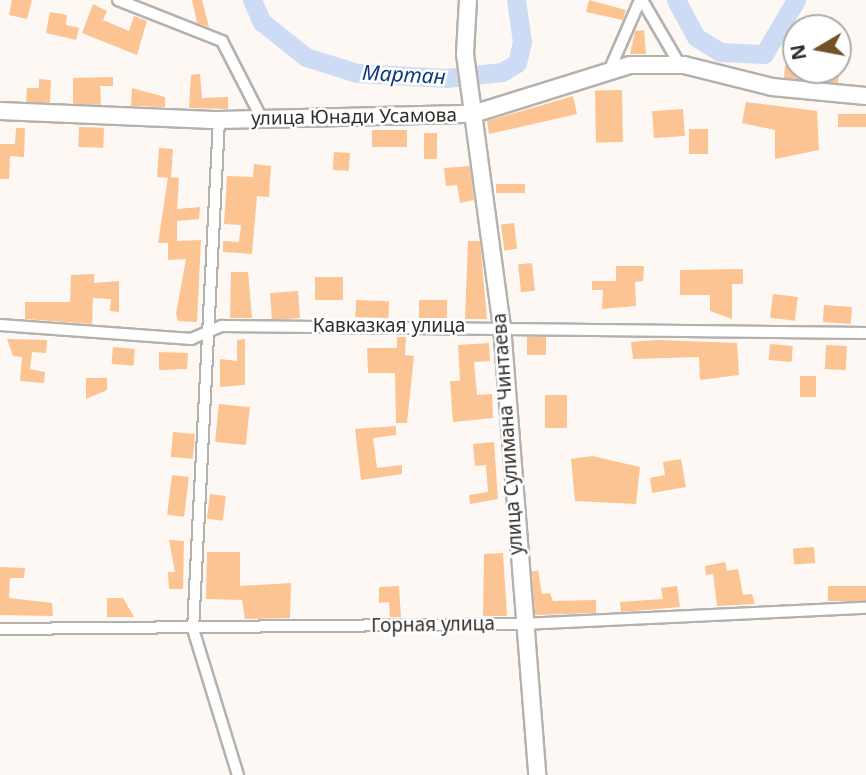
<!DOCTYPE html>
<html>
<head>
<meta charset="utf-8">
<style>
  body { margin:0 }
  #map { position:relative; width:866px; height:775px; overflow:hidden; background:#fdf8f4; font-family:"Noto Sans",sans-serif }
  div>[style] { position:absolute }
  .river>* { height:19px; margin:-9.5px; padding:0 9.5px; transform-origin:9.5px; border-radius:9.5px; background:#cddcf4 }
  .building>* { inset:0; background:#fcc492; transform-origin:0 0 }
  .roads { filter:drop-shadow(2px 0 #b5b1ad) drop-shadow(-2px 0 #b5b1ad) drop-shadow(0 2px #b5b1ad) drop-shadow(0 -2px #b5b1ad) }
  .street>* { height:10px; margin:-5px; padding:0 5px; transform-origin:5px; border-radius:5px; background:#fff }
  .secondary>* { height:16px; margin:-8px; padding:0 8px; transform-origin:8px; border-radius:8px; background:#fff }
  span { translate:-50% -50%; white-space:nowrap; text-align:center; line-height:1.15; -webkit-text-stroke:5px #fff; paint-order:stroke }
  .street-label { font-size:19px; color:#312f2d }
  .water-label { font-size:21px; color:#11397c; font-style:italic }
  .north { position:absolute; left:782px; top:14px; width:70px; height:70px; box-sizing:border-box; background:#fff; border:2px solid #adacab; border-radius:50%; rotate:260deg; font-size:19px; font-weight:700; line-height:28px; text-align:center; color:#312f2d }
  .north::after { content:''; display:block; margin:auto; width:24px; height:32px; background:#745229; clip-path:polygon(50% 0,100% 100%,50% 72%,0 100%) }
</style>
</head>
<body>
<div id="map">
  <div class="river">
    <div style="left:252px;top:0;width:24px;rotate:66deg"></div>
    <div style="left:262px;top:22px;width:56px;rotate:38.5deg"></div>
    <div style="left:306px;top:57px;width:53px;rotate:17.4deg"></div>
    <div style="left:357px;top:73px;width:89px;rotate:3.2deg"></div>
    <div style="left:446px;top:78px;width:56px;rotate:-6.1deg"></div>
    <div style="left:502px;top:72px;width:17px;rotate:-31deg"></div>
    <div style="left:517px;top:63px;width:22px;rotate:-77deg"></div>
    <div style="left:522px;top:42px;width:42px;rotate:-98.1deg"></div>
    <div style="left:676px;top:0;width:42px;rotate:61.6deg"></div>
    <div style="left:696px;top:37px;width:28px;rotate:32deg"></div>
    <div style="left:720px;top:52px;width:44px;rotate:2.6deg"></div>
    <div style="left:764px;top:54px;width:63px;rotate:-59.3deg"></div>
  </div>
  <div class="building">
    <div style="clip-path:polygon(12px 0,32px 0,27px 19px,9px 15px)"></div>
    <div style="clip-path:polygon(192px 0,202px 0,209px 27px,197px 23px)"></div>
    <div style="clip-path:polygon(589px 0,626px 10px,623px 20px,586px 12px)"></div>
    <div style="clip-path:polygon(93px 4px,107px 11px,103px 20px,129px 31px,134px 16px,147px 21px,137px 55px,82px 33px)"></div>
    <div style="clip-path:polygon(50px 12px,67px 15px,66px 25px,79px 28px,76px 40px,46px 33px)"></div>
    <div style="clip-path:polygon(644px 30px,646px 54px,630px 54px,635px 31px)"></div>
    <div style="clip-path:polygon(785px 65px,839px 74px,838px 83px,784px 78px)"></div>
    <div style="clip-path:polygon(200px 74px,202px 98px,228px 97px,228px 109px,189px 108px,191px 75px)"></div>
    <div style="clip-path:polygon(113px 77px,113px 86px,100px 86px,101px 105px,73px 104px,73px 78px)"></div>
    <div style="clip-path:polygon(39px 79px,51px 80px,50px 103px,26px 102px,27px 88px,39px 88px)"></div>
    <div style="clip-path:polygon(132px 88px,165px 97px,165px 107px,131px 106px)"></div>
    <div style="left:622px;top:90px;width:52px;height:27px;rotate:89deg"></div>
    <div style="clip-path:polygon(573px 96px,577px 114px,489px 134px,487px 121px)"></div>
    <div style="clip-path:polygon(746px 102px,817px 111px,819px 150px,775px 159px,775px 130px,742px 123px)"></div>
    <div style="left:683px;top:109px;width:27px;height:31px;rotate:86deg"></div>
    <div style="left:838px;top:114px;width:28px;height:13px"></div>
    <div style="left:79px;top:127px;width:25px;height:20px;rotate:2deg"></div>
    <div style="clip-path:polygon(16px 128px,25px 128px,24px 157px,10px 156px,9px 179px,0 179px,0 144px,15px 144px)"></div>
    <div style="left:708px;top:129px;width:25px;height:19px;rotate:90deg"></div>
    <div style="left:372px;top:130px;width:35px;height:17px"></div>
    <div style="left:424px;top:133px;width:13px;height:26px"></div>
    <div style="left:159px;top:148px;width:14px;height:29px;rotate:4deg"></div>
    <div style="left:334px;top:152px;width:16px;height:18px;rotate:4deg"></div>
    <div style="clip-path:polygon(254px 164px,271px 166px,269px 197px,257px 196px,252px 254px,223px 252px,223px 241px,239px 242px,241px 225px,224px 224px,227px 176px,253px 177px)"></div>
    <div style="clip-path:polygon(470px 166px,474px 200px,460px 203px,457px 185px,446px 186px,444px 168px)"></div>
    <div style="clip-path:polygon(168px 177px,179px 178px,177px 209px,200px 207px,199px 219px,177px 221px,177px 241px,201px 240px,197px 322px,178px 321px,176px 314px,186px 259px,168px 260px,168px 243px,158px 243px)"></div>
    <div style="left:496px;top:184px;width:29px;height:9px"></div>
    <div style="left:514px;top:223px;width:26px;height:13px;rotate:83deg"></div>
    <div style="clip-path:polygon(468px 241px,480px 241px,487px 319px,465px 319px)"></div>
    <div style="left:532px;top:263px;width:28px;height:14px;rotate:84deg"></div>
    <div style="clip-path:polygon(616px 266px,644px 266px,643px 281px,635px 282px,636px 306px,602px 309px,603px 290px,592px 290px,592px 281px,616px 281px)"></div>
    <div style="clip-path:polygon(743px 269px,743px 284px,732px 284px,732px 319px,710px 311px,710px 295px,680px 295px,680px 270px)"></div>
    <div style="clip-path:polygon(231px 272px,248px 272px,252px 318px,230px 318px)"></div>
    <div style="clip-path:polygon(94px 274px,94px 283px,119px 281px,119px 312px,110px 311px,111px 299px,93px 298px,92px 324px,25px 319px,25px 302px,70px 302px,71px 275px)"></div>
    <div style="left:343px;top:277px;width:23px;height:28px;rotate:90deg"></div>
    <div style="left:298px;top:291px;width:27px;height:28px;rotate:86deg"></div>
    <div style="left:773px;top:294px;width:25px;height:24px;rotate:7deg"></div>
    <div style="left:356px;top:300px;width:33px;height:17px;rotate:2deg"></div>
    <div style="left:447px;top:300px;width:18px;height:28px;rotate:90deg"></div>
    <div style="left:824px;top:305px;width:28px;height:17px;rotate:4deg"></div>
    <div style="clip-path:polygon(397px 337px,406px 337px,405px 355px,414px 356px,407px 423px,396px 423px,395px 373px,368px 373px,367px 348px,397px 348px)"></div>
    <div style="left:527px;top:337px;width:19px;height:18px"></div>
    <div style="clip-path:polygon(7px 339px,47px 340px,46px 353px,32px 352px,30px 369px,45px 372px,44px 383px,20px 381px,22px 357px,13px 356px)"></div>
    <div style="clip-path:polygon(245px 339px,245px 385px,220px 387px,220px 359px,237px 361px,237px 340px)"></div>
    <div style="clip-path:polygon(657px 340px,737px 343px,739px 375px,700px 380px,699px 357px,633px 359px,631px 342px)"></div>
    <div style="clip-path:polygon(489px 343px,490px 361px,474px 362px,477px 395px,492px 394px,493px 418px,453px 422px,450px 381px,460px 381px,458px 345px)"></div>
    <div style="left:770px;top:344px;width:23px;height:16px;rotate:5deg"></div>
    <div style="left:826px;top:345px;width:21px;height:24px;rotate:3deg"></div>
    <div style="left:113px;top:347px;width:22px;height:17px;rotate:5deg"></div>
    <div style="clip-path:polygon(159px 352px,188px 353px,187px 369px,159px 370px)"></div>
    <div style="left:800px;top:376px;width:16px;height:21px"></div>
    <div style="clip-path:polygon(86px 378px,107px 378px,107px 390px,86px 399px)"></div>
    <div style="left:545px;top:395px;width:22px;height:33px"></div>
    <div style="left:219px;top:404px;width:31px;height:38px;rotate:6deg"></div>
    <div style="clip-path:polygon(396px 426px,396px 435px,373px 438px,377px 468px,402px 465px,402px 474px,361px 480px,355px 429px)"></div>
    <div style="left:173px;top:432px;width:22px;height:25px;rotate:5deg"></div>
    <div style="clip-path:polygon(494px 442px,498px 499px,470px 504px,469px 495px,488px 492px,486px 465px,475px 466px,473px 444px)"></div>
    <div style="clip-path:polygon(592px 456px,640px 467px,636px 504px,575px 501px,571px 459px)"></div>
    <div style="clip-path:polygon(681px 459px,686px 487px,652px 493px,650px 478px,665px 475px,663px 462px)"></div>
    <div style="left:172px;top:475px;width:17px;height:40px;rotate:7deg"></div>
    <div style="left:210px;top:494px;width:16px;height:25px;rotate:7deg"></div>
    <div style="clip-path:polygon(169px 540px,184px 541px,183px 589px,169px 589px,168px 572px,175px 572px)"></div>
    <div style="left:814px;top:547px;width:16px;height:21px;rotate:86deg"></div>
    <div style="clip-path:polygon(207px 552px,240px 552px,240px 586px,291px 583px,290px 618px,245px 619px,242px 600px,206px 599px)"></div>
    <div style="clip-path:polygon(503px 553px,507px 616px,483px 616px,484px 554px)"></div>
    <div style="clip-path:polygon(725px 562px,727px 571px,738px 569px,743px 595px,752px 594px,755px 604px,717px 606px,713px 574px,706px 575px,705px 566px)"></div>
    <div style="clip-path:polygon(0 567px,25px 568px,24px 578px,10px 578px,9px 598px,52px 603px,53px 616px,0 615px)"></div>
    <div style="clip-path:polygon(538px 570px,542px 594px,550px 593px,553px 601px,596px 600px,596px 613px,535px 615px,532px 572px)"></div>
    <div style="clip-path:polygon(399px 586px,401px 617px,390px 617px,389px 602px,379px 603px,379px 587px)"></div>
    <div style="clip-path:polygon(677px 586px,680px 607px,621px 612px,620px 602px,663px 599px,661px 588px)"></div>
    <div style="left:828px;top:586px;width:38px;height:15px"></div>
    <div style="clip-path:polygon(107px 598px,123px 598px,134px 617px,107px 617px)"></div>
  </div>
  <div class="roads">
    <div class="street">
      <div style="left:118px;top:0;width:112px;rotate:21.5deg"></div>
      <div style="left:222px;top:41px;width:88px;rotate:62.9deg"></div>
      <div style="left:642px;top:0;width:75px;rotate:59.7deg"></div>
      <div style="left:610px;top:69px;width:75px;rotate:-66.5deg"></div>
      <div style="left:219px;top:120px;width:510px;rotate:92.92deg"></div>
      <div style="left:193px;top:629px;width:153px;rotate:72.9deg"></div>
      <div style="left:0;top:325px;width:192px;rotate:4.2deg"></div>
      <div style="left:191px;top:339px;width:34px;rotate:-23deg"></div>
      <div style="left:222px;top:326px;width:644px;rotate:0.62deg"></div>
      <div style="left:0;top:629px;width:522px;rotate:-0.55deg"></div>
      <div style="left:522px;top:624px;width:344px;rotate:-2.7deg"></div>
    </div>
    <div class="secondary">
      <div style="left:468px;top:0;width:54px;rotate:93.2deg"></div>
      <div style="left:465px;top:54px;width:275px;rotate:82.3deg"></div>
      <div style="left:502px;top:326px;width:450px;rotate:85.5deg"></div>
      <div style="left:0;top:111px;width:219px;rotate:2.4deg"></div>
      <div style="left:219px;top:120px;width:254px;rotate:-1.4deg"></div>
      <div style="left:473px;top:114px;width:164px;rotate:-17.3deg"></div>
      <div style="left:630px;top:65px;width:54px"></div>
      <div style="left:684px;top:65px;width:91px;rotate:14deg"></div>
      <div style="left:772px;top:87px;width:94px;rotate:5.5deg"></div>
    </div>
  </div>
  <div class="street-label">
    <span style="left:354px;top:117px;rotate:-1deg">улица Юнади Усамова</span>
    <span style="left:389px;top:326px">Кавказкая улица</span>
    <span style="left:508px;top:434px;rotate:-94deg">улица Сулимана Чинтаева</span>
    <span style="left:433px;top:625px;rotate:-1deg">Горная улица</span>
  </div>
  <div class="water-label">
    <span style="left:404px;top:74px;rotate:3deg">Мартан</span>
  </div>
  <div class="north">N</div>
</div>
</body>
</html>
